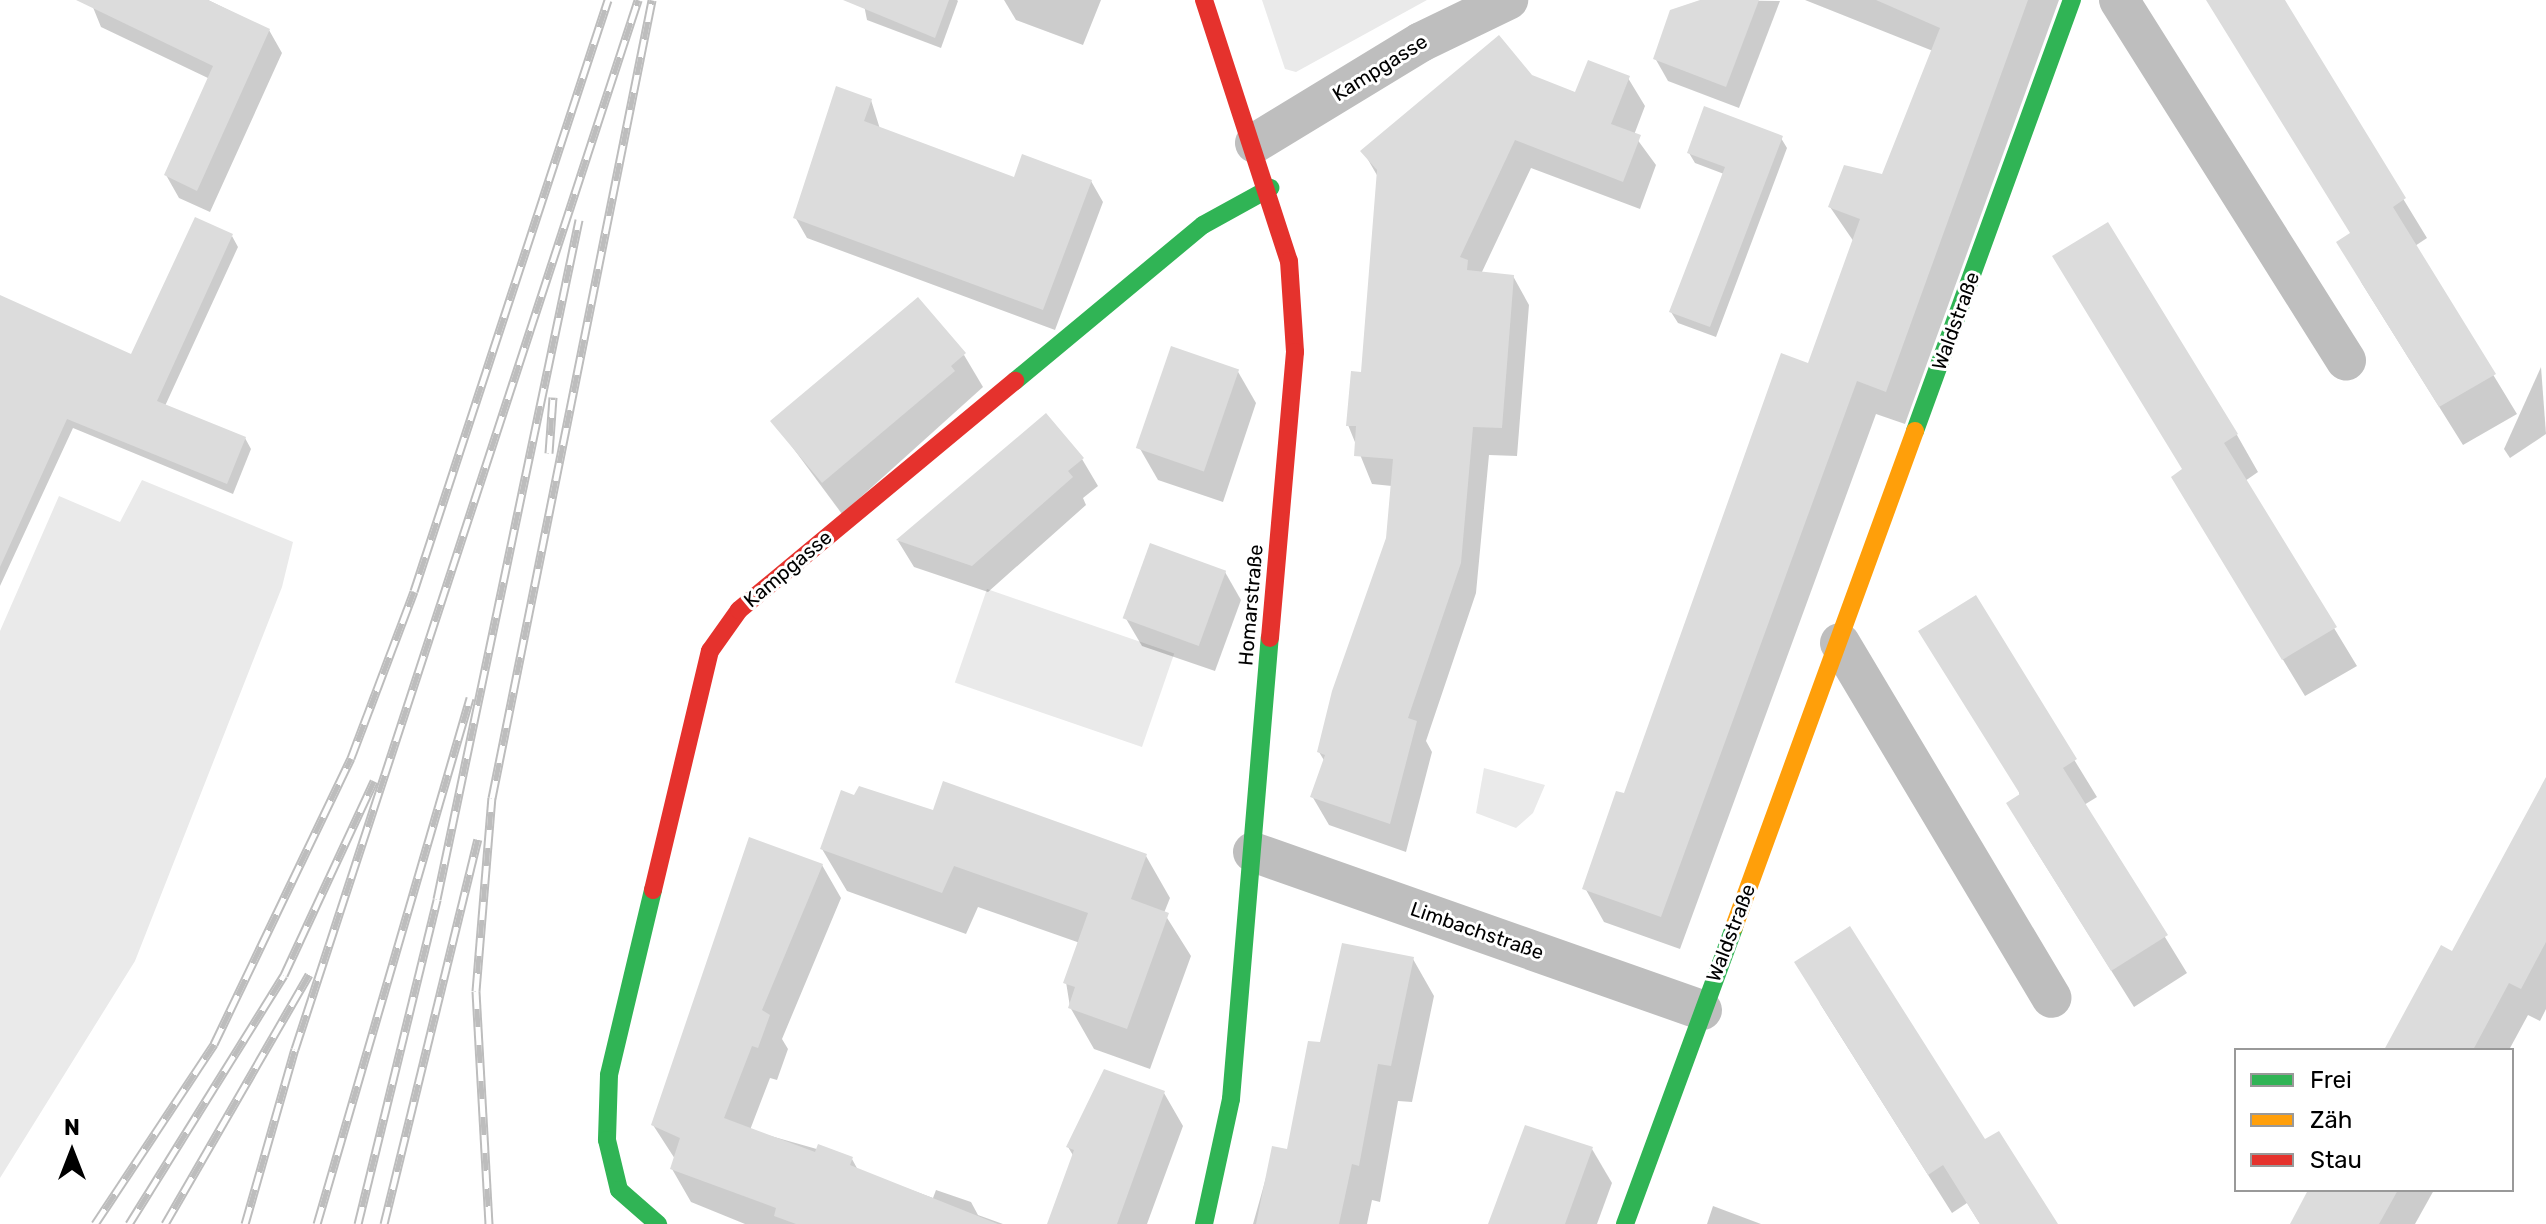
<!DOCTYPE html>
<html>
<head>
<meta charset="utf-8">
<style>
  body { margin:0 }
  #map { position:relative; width:2546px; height:1224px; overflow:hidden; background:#fff; font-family:Rubik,sans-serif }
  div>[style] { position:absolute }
  .green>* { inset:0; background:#eaeaea; transform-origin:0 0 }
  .shadow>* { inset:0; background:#0003 }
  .building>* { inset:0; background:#dcdcdc; transform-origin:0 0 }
  .street>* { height:40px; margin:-20px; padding:0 20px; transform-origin:20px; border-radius:20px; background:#bebebe }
  .fast>* { height:18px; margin:-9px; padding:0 9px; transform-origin:9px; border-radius:9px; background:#30b455 }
  .slow>* { height:18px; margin:-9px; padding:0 9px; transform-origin:9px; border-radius:9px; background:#ff9f0a }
  .jam>* { height:18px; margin:-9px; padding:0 9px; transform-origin:9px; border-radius:9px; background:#e5322d }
  .rail>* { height:9px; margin-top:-4.5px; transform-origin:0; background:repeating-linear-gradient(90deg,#fff 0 18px,#bdbdbd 0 36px); box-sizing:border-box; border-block:2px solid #bdbdbd }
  span { translate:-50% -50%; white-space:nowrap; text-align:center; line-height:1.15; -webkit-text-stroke:6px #fff; paint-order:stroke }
  .street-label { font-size:20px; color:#000 }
  .legend { position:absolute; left:2234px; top:1048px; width:280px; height:144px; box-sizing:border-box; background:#fff; border:2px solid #999; margin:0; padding:10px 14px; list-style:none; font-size:24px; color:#000 }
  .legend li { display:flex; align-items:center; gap:16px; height:40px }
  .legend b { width:40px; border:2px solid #999 }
  .north { position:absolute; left:32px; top:1112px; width:80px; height:80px; -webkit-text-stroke:6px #fff; paint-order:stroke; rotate:0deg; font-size:22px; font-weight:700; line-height:32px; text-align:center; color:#000 }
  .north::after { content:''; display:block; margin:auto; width:28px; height:36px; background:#000; clip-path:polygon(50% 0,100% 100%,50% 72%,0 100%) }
</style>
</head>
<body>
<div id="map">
  <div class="green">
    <div style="clip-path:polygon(1262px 0,1427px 0,1296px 72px,1285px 69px)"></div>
    <div style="clip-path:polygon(142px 480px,293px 542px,282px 587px,135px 961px,0 1178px,0 631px,59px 496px,120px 522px)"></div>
    <div style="left:987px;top:589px;width:198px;height:99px;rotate:19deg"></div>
    <div style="clip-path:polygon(1484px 768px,1545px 785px,1533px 813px,1516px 828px,1476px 813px)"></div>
  </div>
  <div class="shadow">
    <div style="clip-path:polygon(90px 0,208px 0,269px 30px,282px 53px,210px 212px,179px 198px,166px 175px,210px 79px,101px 27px)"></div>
    <div style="clip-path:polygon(863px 0,957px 0,958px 1px,941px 48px,867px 20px)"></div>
    <div style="clip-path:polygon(1004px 0,1101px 0,1083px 45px,1016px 20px)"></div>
    <div style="clip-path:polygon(1707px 0,1780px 1px,1739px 108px,1668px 81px,1655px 58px)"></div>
    <div style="clip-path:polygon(1805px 0,2059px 0,1905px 424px,1876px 414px,1680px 949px,1604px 922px,1585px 888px,1810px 366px,1854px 242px,1830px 207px,1883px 176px,1933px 51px)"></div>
    <div style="clip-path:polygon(2207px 0,2282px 0,2427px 238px,2415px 246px,2517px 414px,2463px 445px,2361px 282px,2352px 234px)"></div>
    <div style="clip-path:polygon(1511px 73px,1577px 95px,1628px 78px,1645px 106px,1634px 135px,1656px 165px,1640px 209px,1531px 168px,1481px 274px,1513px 276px,1529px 305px,1517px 456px,1489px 455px,1476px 593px,1426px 741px,1432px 752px,1406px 852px,1329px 825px,1312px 796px,1325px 762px,1319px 752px,1388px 539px,1392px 486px,1372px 484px,1348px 425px,1363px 374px,1378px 177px,1363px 151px)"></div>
    <div style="clip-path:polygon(871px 100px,880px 129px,1016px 180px,1091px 181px,1103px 202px,1055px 330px,807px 238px,795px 217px)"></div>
    <div style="clip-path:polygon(1781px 138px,1787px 148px,1716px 337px,1678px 323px,1671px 312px,1724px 174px,1695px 163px,1689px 153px)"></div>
    <div style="clip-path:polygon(232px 236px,238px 247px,165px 406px,245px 438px,251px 449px,233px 494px,73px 428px,0 586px,0 297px,132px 357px)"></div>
    <div style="clip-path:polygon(2055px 257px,2237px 435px,2258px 472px,2245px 481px,2357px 666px,2305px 696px,2195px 515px,2184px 470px)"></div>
    <div style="clip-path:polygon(964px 355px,983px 387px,842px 514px,773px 421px)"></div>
    <div style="clip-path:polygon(2541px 367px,2546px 434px,2510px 458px,2504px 449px)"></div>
    <div style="clip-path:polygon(1237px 370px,1256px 403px,1223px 502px,1158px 480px,1139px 447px)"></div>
    <div style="clip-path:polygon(1082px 459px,1098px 486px,1083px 498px,1086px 505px,988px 592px,914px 567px,898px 541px)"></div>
    <div style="clip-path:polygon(1225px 572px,1241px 600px,1215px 671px,1142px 646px,1125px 617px)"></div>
    <div style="clip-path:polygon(1975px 598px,2097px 797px,2084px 805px,2187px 973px,2134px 1007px,2030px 841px)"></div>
    <div style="clip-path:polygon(2546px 781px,2546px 1009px,2540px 1021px,2528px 1015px,2509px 1050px,2386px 1050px,2453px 953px)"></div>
    <div style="clip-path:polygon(934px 813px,1146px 856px,1170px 898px,1164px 913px,1191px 956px,1150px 1069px,1094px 1049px,1070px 1007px,1066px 982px,1080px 943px,978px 907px,966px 934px,847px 891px,822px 849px)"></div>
    <div style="clip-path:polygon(822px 865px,841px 898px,782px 1039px,788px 1049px,777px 1080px,770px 1078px,750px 1130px,852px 1159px,858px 1170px,933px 1198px,936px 1190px,971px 1202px,978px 1215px,1003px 1224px,745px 1224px,691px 1202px,672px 1169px,675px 1159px,653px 1125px)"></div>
    <div style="clip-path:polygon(1413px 959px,1434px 996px,1412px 1102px,1398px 1101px,1380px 1202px,1372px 1200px,1367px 1224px,1253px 1224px,1274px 1149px,1289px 1151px,1321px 1044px)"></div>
    <div style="clip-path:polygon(1819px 1002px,1984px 1142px,2055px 1224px,1980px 1224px,1967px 1203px,1952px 1213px)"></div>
    <div style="clip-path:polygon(1164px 1093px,1183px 1126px,1147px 1224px,1049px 1224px,1074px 1157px,1068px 1147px)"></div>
    <div style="clip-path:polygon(1592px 1149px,1612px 1183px,1597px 1224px,1490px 1224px)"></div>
    <div style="clip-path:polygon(2311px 1190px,2434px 1190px,2415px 1224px,2292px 1224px)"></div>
    <div style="clip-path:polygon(1713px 1206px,1761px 1224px,1707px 1224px)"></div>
  </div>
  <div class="building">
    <div style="clip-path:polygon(76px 0,208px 0,270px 29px,197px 191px,164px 175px,213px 66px)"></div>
    <div style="clip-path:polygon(843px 0,949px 0,935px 38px)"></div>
    <div style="clip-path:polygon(1700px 0,1759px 0,1726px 87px,1653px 59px,1670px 10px)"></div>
    <div style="clip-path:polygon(1876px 0,2028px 0,1886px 392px,1857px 381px,1661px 917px,1582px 889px,1616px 791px,1624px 793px,1781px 353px,1808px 363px,1860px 219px,1828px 207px,1844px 165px,1882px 174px,1940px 28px)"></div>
    <div style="clip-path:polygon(2206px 0,2285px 0,2406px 198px,2393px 207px,2496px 374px,2439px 407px,2336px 242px,2350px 233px)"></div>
    <div style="clip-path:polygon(1499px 35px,1532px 75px,1575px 92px,1588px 60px,1630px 76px,1611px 124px,1641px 135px,1623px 182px,1515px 140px,1460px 257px,1468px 260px,1467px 270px,1514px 275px,1502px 428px,1473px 427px,1461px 563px,1408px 718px,1417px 721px,1390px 824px,1310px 797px,1325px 755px,1317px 752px,1332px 691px,1386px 538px,1393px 459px,1354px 456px,1356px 426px,1346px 426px,1351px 371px,1361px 372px,1377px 170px,1360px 151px)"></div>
    <div style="clip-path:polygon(836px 86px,872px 99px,864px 121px,1014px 177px,1022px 154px,1092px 180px,1043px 310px,793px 218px)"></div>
    <div style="clip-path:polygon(1704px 106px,1783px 136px,1710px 327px,1669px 312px,1725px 167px,1687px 153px)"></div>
    <div style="clip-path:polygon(195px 217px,233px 234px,157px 401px,246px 437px,227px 484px,67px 419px,0 567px,0 295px,131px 354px)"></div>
    <div style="clip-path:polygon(2108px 222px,2238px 434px,2224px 443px,2337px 627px,2282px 660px,2171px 477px,2182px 469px,2052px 256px)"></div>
    <div style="clip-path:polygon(918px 297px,966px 353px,951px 366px,955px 371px,822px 483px,770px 421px)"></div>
    <div style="left:1171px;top:346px;width:72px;height:108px;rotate:19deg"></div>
    <div style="clip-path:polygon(1046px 413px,1084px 458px,1068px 471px,1073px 477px,972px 566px,896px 540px)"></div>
    <div style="left:1150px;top:543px;width:81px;height:80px;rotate:20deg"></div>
    <div style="clip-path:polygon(1976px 595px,2077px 759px,2063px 768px,2168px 935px,2111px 971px,2006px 803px,2020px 794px,1918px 631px)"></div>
    <div style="clip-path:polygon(2546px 777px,2546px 942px,2521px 989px,2509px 983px,2473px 1050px,2384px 1050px,2441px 945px,2452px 951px)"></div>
    <div style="clip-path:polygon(943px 781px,1147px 854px,1131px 899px,1169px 913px,1127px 1029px,1068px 1008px,1075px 987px,1063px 983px,1088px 913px,954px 866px,942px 893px,820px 849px,841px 790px,854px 795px,859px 786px,933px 810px)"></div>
    <div style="clip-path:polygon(749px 837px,823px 864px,762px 1010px,770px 1015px,758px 1048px,752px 1046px,724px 1118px,815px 1152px,818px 1144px,853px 1157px,850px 1165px,998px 1224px,796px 1224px,774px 1216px,776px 1208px,670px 1169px,680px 1138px,651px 1125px)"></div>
    <div style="clip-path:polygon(1850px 926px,1985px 1139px,1999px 1131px,2058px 1224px,1980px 1224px,1943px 1165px,1928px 1175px,1794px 962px)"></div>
    <div style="clip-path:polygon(1342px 943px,1414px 957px,1391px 1066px,1378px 1064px,1359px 1166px,1352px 1164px,1339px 1224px,1256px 1224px,1272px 1146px,1287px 1149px,1308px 1041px,1320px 1042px)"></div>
    <div style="clip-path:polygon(1104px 1069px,1165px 1091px,1117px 1224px,1047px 1224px,1074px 1150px,1066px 1147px)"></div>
    <div style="clip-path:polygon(1525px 1125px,1593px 1147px,1565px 1224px,1488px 1224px)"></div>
    <div style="clip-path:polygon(2308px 1190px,2398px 1190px,2379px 1224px,2290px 1224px)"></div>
  </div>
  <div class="street">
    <div style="left:2119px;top:0;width:426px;rotate:57.8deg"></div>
    <div style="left:1255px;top:143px;width:194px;rotate:-31.3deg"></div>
    <div style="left:1421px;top:42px;width:97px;rotate:-25.8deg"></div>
    <div style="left:1840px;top:643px;width:413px;rotate:59.2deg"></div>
    <div style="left:1253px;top:852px;width:476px;rotate:19.4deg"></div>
  </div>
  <div class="fast">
    <div style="left:1015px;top:381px;width:244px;rotate:-39.7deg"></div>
    <div style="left:1203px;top:225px;width:77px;rotate:-28.9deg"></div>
    <div style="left:1915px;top:431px;width:459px;rotate:-70deg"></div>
    <div style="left:653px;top:890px;width:190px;rotate:103.4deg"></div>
    <div style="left:609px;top:1075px;width:65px;rotate:91.8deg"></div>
    <div style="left:607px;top:1140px;width:51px;rotate:76.5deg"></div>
    <div style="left:619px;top:1190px;width:52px;rotate:41.1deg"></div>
    <div style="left:1204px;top:1224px;width:128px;rotate:-77.8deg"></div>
    <div style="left:1231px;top:1099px;width:463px;rotate:-85.2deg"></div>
    <div style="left:1625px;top:1224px;width:316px;rotate:-69.8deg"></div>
  </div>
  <div class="slow">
    <div style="left:1734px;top:927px;width:528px;rotate:-69.95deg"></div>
  </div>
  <div class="jam">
    <div style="left:1204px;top:0;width:274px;rotate:72deg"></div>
    <div style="left:1289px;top:261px;width:91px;rotate:86.2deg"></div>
    <div style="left:1295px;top:352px;width:287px;rotate:95deg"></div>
    <div style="left:653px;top:890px;width:246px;rotate:-76.6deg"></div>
    <div style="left:710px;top:651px;width:50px;rotate:-54.7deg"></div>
    <div style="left:739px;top:610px;width:359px;rotate:-39.7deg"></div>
  </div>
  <div class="rail">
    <div style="left:549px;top:453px;width:56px;rotate:-85.9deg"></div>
    <div style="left:95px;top:1224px;width:216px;rotate:-56.5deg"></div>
    <div style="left:214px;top:1044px;width:317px;rotate:-64.4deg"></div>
    <div style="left:351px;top:758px;width:178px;rotate:-69.3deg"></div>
    <div style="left:414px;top:591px;width:622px;rotate:-71.83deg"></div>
    <div style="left:129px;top:1224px;width:293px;rotate:-58.1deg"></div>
    <div style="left:284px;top:975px;width:214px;rotate:-65.1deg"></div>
    <div style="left:165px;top:1224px;width:288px;rotate:-60deg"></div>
    <div style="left:245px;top:1224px;width:182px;rotate:-74.1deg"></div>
    <div style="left:295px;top:1049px;width:1104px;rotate:-71.89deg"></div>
    <div style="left:317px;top:1224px;width:548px;rotate:-73.78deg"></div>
    <div style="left:358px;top:1224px;width:334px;rotate:-76.3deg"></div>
    <div style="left:437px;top:899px;width:694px;rotate:-78.19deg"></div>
    <div style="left:384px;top:1224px;width:396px;rotate:-76.3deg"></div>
    <div style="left:489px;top:1224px;width:233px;rotate:-93.2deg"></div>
    <div style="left:476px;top:991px;width:194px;rotate:-85.3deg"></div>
    <div style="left:492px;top:798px;width:814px;rotate:-78.66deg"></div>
  </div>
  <div class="street-label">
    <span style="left:1380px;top:68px;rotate:-32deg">Kampgasse</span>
    <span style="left:1956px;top:321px;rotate:-70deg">Waldstraße</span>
    <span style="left:788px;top:569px;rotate:-40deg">Kampgasse</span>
    <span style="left:1251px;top:605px;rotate:-85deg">Homarstraße</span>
    <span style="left:1477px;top:931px;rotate:19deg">Limbachstraße</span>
    <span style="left:1731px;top:933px;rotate:-69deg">Waldstraße</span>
  </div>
  <ul class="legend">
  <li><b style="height:10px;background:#30b455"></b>Frei</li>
  <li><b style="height:10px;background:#ff9f0a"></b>Zäh</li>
  <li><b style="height:10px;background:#e5322d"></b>Stau</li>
  </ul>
  <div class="north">N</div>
</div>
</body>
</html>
